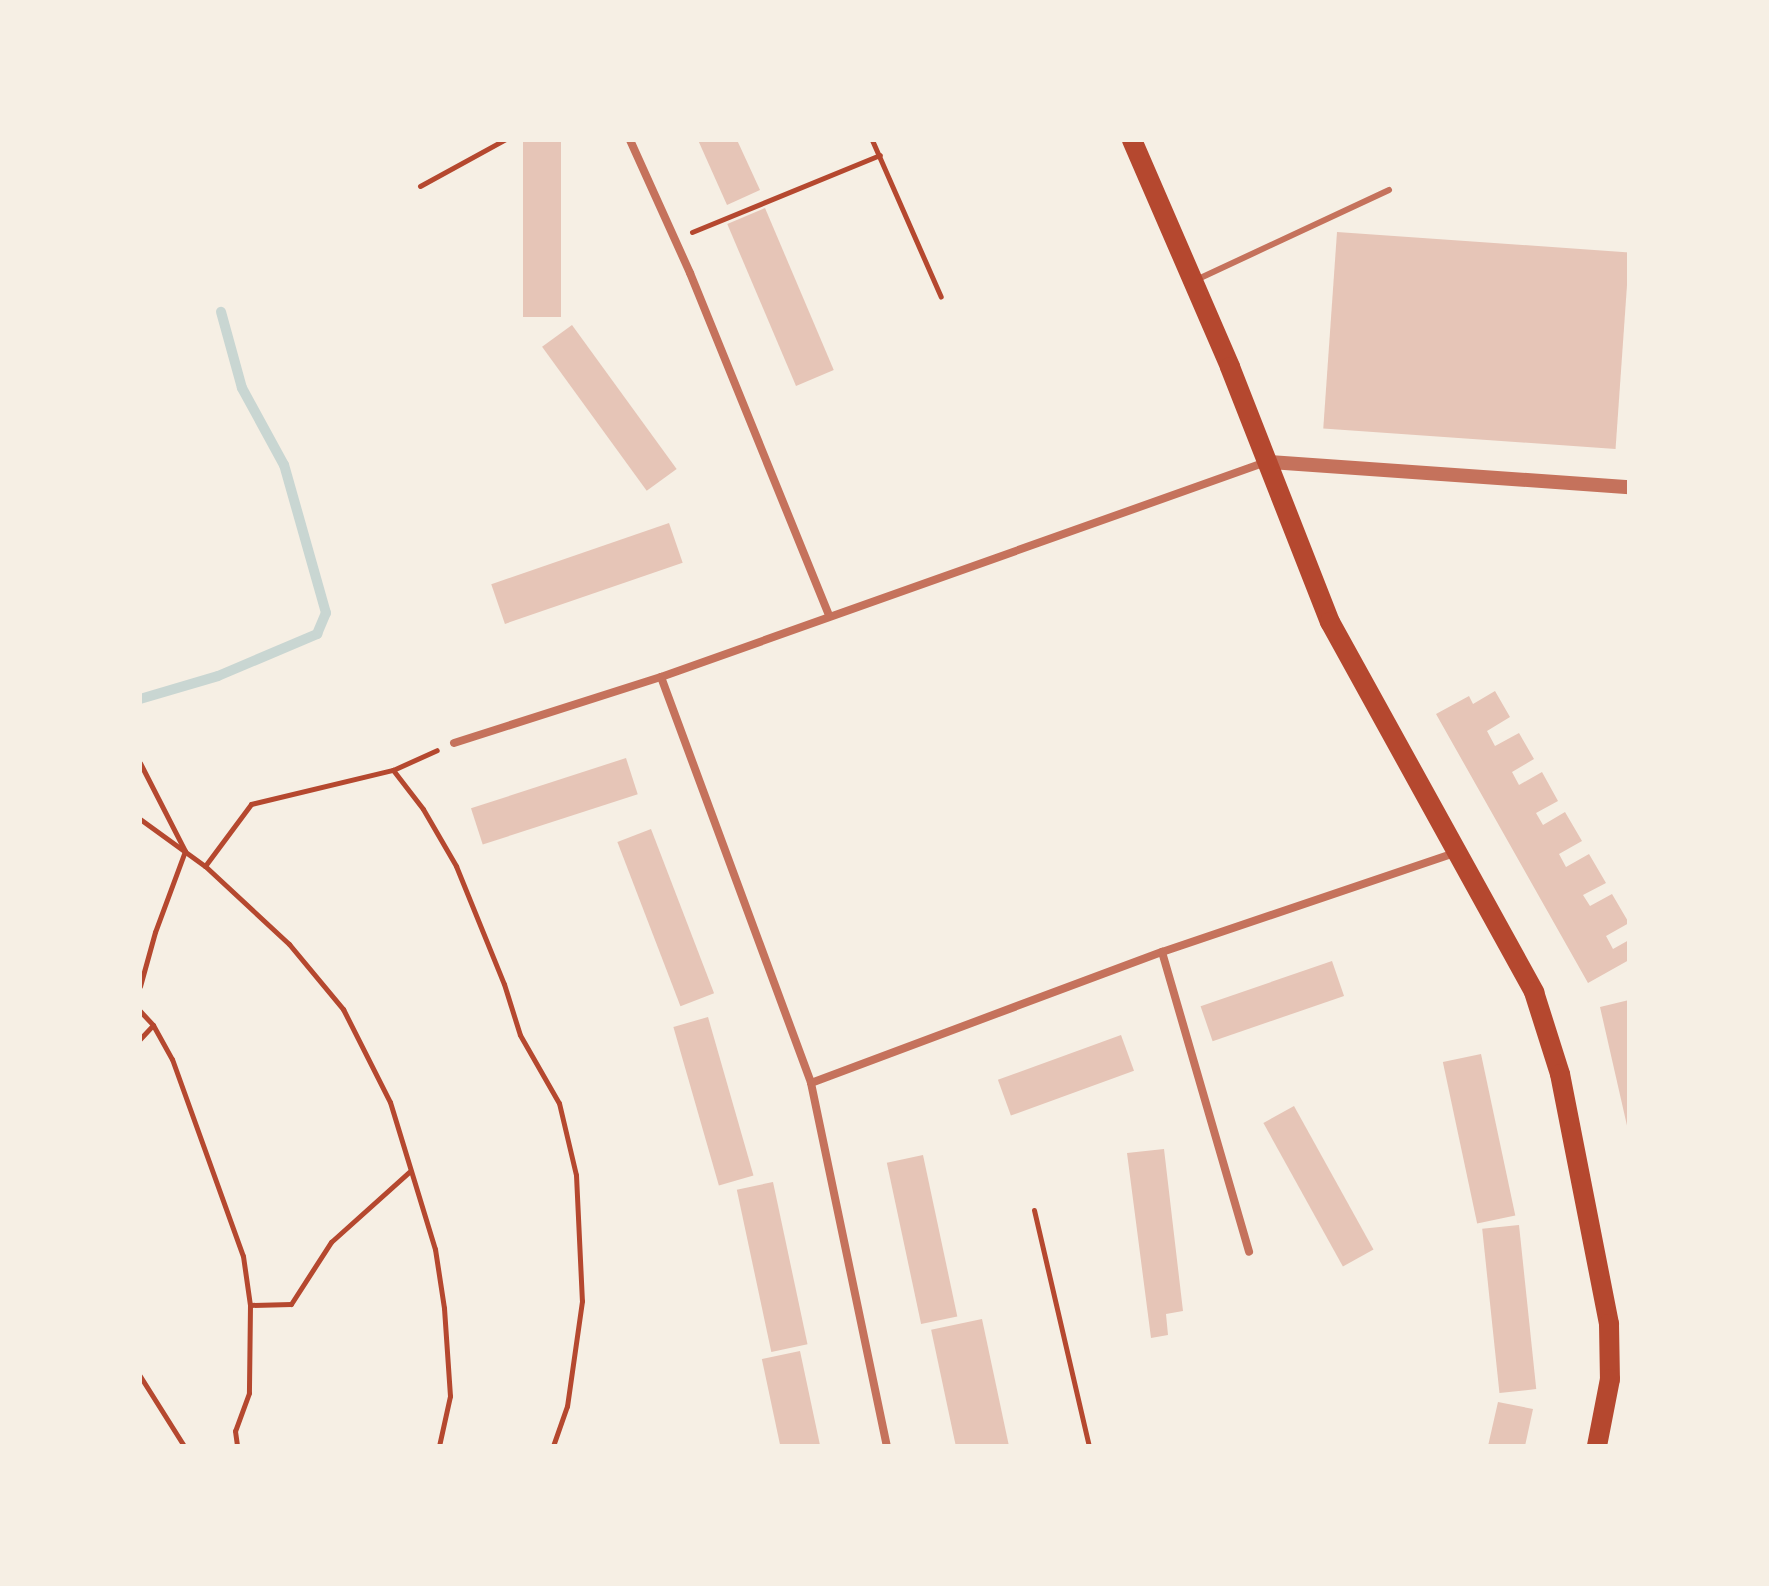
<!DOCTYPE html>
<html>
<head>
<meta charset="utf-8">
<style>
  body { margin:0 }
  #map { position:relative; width:1769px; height:1586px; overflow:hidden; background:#f6efe4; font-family:"Exo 2",sans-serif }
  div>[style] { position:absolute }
  .stream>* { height:10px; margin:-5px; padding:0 5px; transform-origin:5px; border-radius:5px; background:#c9d6d2 }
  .building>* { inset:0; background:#e6c5b7; transform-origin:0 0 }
  .path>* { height:5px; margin:-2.5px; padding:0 2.5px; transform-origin:2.5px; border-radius:2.5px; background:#b5482f }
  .service>* { height:6px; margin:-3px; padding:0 3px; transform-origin:3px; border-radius:3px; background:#c5725c }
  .minor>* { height:8px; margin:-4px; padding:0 4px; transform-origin:4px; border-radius:4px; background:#c5725c }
  .tertiary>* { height:14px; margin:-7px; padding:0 7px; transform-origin:7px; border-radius:7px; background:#c5725c }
  .primary>* { height:20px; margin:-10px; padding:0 10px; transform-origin:10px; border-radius:10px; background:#b5482f }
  span { translate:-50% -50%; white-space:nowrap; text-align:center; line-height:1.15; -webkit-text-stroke:8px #f6efe4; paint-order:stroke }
  .frame { position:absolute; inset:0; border:142px solid #f6efe4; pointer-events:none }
</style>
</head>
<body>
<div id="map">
  <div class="stream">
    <div style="left:140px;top:699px;width:81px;rotate:-16.4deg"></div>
    <div style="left:218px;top:676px;width:108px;rotate:-23deg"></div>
    <div style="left:317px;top:634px;width:23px;rotate:-67deg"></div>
    <div style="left:326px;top:613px;width:154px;rotate:-105.8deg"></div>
    <div style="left:284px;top:465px;width:88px;rotate:-118.6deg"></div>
    <div style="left:242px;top:388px;width:79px;rotate:-105.4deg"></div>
  </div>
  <div class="building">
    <div style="left:523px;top:140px;width:38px;height:177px"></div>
    <div style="clip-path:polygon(698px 140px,737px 140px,760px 190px,727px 205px)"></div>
    <div style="left:765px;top:208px;width:176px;height:41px;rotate:67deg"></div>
    <div style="left:1337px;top:232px;width:293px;height:197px;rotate:4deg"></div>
    <div style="left:572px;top:325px;width:178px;height:37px;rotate:54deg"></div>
    <div style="left:669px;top:523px;width:42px;height:188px;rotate:71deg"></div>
    <div style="clip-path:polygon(1495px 691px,1510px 717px,1487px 731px,1495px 746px,1519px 733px,1534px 759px,1512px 772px,1519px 785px,1542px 772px,1558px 801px,1536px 813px,1543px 825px,1565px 812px,1582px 841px,1559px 854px,1566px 867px,1589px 854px,1606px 883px,1583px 895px,1590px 906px,1612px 894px,1629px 923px,1606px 936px,1613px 949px,1629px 940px,1629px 960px,1588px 983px,1436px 714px,1469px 696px,1473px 704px)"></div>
    <div style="left:626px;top:758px;width:38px;height:163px;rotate:72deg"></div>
    <div style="left:651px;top:829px;width:176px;height:36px;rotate:69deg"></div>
    <div style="left:1332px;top:961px;width:37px;height:139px;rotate:71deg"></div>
    <div style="clip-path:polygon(1629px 1000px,1629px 1129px,1628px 1130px,1600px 1007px)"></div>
    <div style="left:708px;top:1017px;width:165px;height:36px;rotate:74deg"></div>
    <div style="left:1121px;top:1035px;width:38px;height:131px;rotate:70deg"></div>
    <div style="left:1481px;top:1054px;width:165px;height:39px;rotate:78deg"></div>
    <div style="left:1294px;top:1106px;width:164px;height:35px;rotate:61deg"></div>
    <div style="clip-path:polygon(1164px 1149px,1183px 1311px,1166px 1314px,1168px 1335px,1151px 1338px,1127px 1153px)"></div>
    <div style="left:923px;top:1155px;width:165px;height:37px;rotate:78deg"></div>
    <div style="left:773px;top:1182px;width:166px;height:37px;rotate:78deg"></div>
    <div style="left:1519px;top:1225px;width:165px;height:37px;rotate:84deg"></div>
    <div style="left:982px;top:1319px;width:130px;height:52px;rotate:78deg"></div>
    <div style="left:800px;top:1351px;width:97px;height:39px;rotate:78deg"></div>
    <div style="clip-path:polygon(1498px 1402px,1533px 1409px,1525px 1446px,1488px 1446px)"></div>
  </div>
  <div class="path">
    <div style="left:872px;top:140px;width:171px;rotate:66.3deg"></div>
    <div style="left:420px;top:186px;width:96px;rotate:-28.7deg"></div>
    <div style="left:692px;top:232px;width:203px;rotate:-22.3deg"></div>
    <div style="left:140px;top:763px;width:99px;rotate:62.9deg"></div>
    <div style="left:185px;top:851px;width:86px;rotate:110.3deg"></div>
    <div style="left:155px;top:932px;width:56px;rotate:105.5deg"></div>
    <div style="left:393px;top:770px;width:49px;rotate:52.4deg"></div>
    <div style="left:423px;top:809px;width:66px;rotate:59.9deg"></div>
    <div style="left:456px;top:866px;width:127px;rotate:67.9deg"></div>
    <div style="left:504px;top:984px;width:53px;rotate:72.6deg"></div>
    <div style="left:520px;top:1035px;width:78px;rotate:60.2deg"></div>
    <div style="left:559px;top:1103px;width:74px;rotate:76.7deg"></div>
    <div style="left:576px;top:1175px;width:126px;rotate:87.3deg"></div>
    <div style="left:582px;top:1301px;width:106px;rotate:98.1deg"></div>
    <div style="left:567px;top:1406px;width:42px;rotate:109.3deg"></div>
    <div style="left:140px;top:819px;width:80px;rotate:35.9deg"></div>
    <div style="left:205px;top:866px;width:115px;rotate:42.9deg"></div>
    <div style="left:289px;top:944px;width:85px;rotate:50.3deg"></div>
    <div style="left:343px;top:1009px;width:104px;rotate:63.2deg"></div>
    <div style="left:390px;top:1102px;width:154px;rotate:73deg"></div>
    <div style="left:435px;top:1249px;width:60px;rotate:81.3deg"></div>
    <div style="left:444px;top:1308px;width:88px;rotate:86.1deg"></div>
    <div style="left:450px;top:1396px;width:51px;rotate:102.4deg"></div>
    <div style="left:205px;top:866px;width:77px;rotate:-53.4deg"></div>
    <div style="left:251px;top:804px;width:146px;rotate:-13.5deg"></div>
    <div style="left:393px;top:770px;width:48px;rotate:-24.4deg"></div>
    <div style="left:140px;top:1011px;width:19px;rotate:47deg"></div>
    <div style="left:153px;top:1025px;width:39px;rotate:61deg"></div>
    <div style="left:172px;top:1059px;width:209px;rotate:70.2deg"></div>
    <div style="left:243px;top:1256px;width:49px;rotate:81.9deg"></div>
    <div style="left:250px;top:1305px;width:88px;rotate:90.7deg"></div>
    <div style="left:249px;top:1393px;width:40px;rotate:110.2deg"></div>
    <div style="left:235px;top:1431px;width:15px;rotate:82deg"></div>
    <div style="left:140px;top:1039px;width:19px;rotate:-47deg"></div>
    <div style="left:1034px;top:1210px;width:242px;rotate:76.9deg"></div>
    <div style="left:250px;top:1305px;width:41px;rotate:-1.4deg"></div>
    <div style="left:291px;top:1304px;width:74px;rotate:-57.2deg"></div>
    <div style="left:331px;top:1242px;width:105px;rotate:-41.9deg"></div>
    <div style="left:140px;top:1376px;width:83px;rotate:57.8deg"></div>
  </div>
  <div class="service">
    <div style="left:1196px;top:280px;width:213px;rotate:-25deg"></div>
  </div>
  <div class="minor">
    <div style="left:630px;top:140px;width:146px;rotate:65.7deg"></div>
    <div style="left:690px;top:273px;width:370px;rotate:67.9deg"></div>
    <div style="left:661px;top:677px;width:433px;rotate:69.7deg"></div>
    <div style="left:811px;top:1083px;width:371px;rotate:78.2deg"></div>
    <div style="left:454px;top:743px;width:217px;rotate:-17.7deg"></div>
    <div style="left:661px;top:677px;width:642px;rotate:-19.56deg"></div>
    <div style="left:1162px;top:952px;width:312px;rotate:73.8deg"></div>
    <div style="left:811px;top:1083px;width:375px;rotate:-20.5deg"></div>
    <div style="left:1162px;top:952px;width:312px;rotate:-18.7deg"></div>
  </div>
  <div class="tertiary">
    <div style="left:1269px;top:462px;width:361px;rotate:4deg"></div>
  </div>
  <div class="primary">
    <div style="left:1132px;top:140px;width:247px;rotate:66.6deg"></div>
    <div style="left:1230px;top:367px;width:274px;rotate:68.6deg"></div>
    <div style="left:1330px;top:622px;width:423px;rotate:61.1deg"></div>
    <div style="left:1534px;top:992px;width:86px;rotate:72.4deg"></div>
    <div style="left:1560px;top:1074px;width:255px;rotate:78.9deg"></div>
    <div style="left:1609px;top:1324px;width:55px;rotate:89deg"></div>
    <div style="left:1610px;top:1379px;width:68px;rotate:101deg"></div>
  </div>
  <div class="frame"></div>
</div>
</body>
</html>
